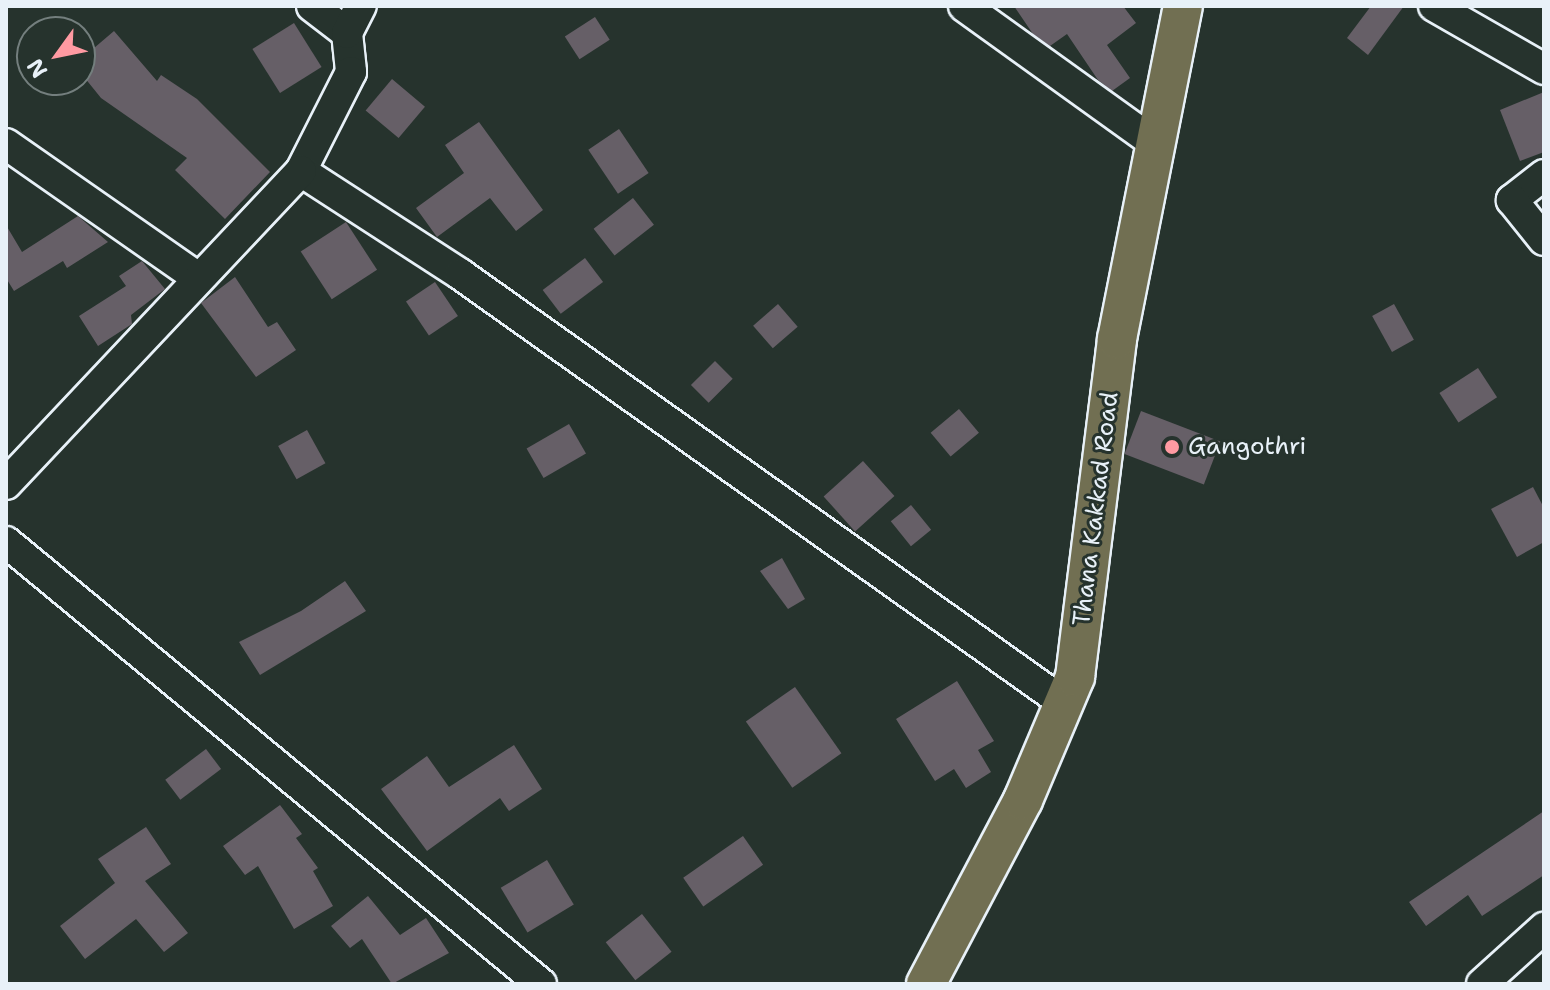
<!DOCTYPE html>
<html>
<head>
<meta charset="utf-8">
<style>
  body { margin:0 }
  #map { position:relative; width:1550px; height:990px; overflow:hidden; background:#26332d; font-family:"Shantell Sans",sans-serif }
  div>[style] { position:absolute }
  .building>* { inset:0; background:#665f67; transform-origin:0 0 }
  .roads { filter:drop-shadow(2px 0 #e8f1f8) drop-shadow(-2px 0 #e8f1f8) drop-shadow(0 2px #e8f1f8) drop-shadow(0 -2px #e8f1f8) }
  .minor>* { height:30px; margin:-15px; padding:0 15px; transform-origin:15px; border-radius:15px; background:#26332d }
  .major>* { height:38px; margin:-19px; padding:0 19px; transform-origin:19px; border-radius:19px; background:#716f52 }
  .dots>* { width:22px; height:22px; translate:-50% -50%; box-sizing:border-box; border:4px solid #26332d; border-radius:50% }
  span { translate:-50% -50%; white-space:nowrap; text-align:center; line-height:1.15; -webkit-text-stroke:6px #26332d; paint-order:stroke }
  .poi-label { font-size:24px; color:#e8f1f8 }
  .left { translate:0 -50%; text-align:left }
  .street-label { font-size:24px; color:#e8f1f8 }
  .frame { position:absolute; inset:0; border:8px solid #e8f1f8; pointer-events:none }
  .north { position:absolute; left:16px; top:16px; width:80px; height:80px; box-sizing:border-box; background:#26332d; border:2px solid #747f7e; border-radius:50%; rotate:237deg; font-size:22px; font-weight:700; line-height:32px; text-align:center; color:#e8f1f8 }
  .north::after { content:''; display:block; margin:auto; width:28px; height:36px; background:#ff9aa2; clip-path:polygon(50% 0,100% 100%,50% 72%,0 100%) }
</style>
</head>
<body>
<div id="map">
  <div class="building">
    <div style="clip-path:polygon(1014px 6px,1123px 6px,1136px 23px,1107px 45px,1130px 78px,1112px 91px,1098px 80px,1067px 34px,1050px 46px,1033px 34px)"></div>
    <div style="clip-path:polygon(1371px 6px,1404px 6px,1368px 55px,1347px 38px)"></div>
    <div style="left:595px;top:17px;width:27px;height:36px;rotate:57deg"></div>
    <div style="left:294px;top:23px;width:52px;height:49px;rotate:58deg"></div>
    <div style="clip-path:polygon(114px 31px,157px 81px,161px 75px,197px 99px,270px 172px,225px 219px,175px 170px,187px 158px,101px 98px,80px 72px,80px 60px)"></div>
    <div style="left:392px;top:79px;width:43px;height:41px;rotate:40deg"></div>
    <div style="clip-path:polygon(1544px 92px,1544px 152px,1520px 161px,1500px 110px)"></div>
    <div style="clip-path:polygon(479px 122px,543px 210px,516px 231px,490px 198px,437px 237px,416px 208px,464px 173px,445px 145px)"></div>
    <div style="left:619px;top:129px;width:53px;height:37px;rotate:56deg"></div>
    <div style="left:633px;top:198px;width:34px;height:50px;rotate:52deg"></div>
    <div style="clip-path:polygon(78px 216px,108px 242px,67px 268px,63px 261px,14px 291px,6px 278px,6px 225px,22px 252px)"></div>
    <div style="left:346px;top:222px;width:57px;height:54px;rotate:57deg"></div>
    <div style="left:585px;top:258px;width:30px;height:53px;rotate:53deg"></div>
    <div style="clip-path:polygon(142px 261px,165px 289px,131px 315px,132px 324px,98px 346px,79px 316px,126px 286px,119px 276px)"></div>
    <div style="clip-path:polygon(235px 277px,268px 327px,277px 322px,296px 350px,256px 377px,201px 303px)"></div>
    <div style="left:435px;top:282px;width:41px;height:35px;rotate:56deg"></div>
    <div style="left:778px;top:304px;width:30px;height:33px;rotate:49deg"></div>
    <div style="left:1394px;top:304px;width:41px;height:25px;rotate:61deg"></div>
    <div style="left:715px;top:361px;width:25px;height:34px;rotate:45deg"></div>
    <div style="left:1478px;top:368px;width:35px;height:46px;rotate:57deg"></div>
    <div style="left:959px;top:409px;width:31px;height:37px;rotate:50deg"></div>
    <div style="left:1141px;top:411px;width:85px;height:46px;rotate:21deg"></div>
    <div style="left:569px;top:424px;width:34px;height:49px;rotate:60deg"></div>
    <div style="left:307px;top:430px;width:38px;height:33px;rotate:61deg"></div>
    <div style="left:863px;top:461px;width:47px;height:53px;rotate:48deg"></div>
    <div style="clip-path:polygon(1533px 487px,1544px 508px,1544px 542px,1517px 557px,1491px 509px)"></div>
    <div style="left:911px;top:505px;width:32px;height:26px;rotate:51deg"></div>
    <div style="clip-path:polygon(782px 558px,805px 599px,788px 609px,760px 571px)"></div>
    <div style="clip-path:polygon(345px 581px,366px 611px,260px 675px,239px 642px,301px 611px)"></div>
    <div style="clip-path:polygon(957px 681px,994px 741px,978px 750px,991px 772px,966px 788px,954px 769px,935px 781px,896px 719px)"></div>
    <div style="left:795px;top:687px;width:81px;height:60px;rotate:55deg"></div>
    <div style="clip-path:polygon(514px 745px,542px 789px,509px 811px,500px 798px,427px 851px,381px 789px,427px 756px,449px 787px)"></div>
    <div style="left:206px;top:749px;width:25px;height:51px;rotate:53deg"></div>
    <div style="clip-path:polygon(280px 805px,302px 834px,296px 838px,318px 868px,313px 871px,333px 906px,294px 929px,258px 866px,245px 875px,223px 846px)"></div>
    <div style="clip-path:polygon(1544px 811px,1544px 875px,1482px 916px,1468px 895px,1426px 926px,1409px 902px)"></div>
    <div style="clip-path:polygon(146px 827px,171px 864px,145px 881px,188px 933px,164px 952px,136px 919px,85px 959px,60px 926px,115px 883px,98px 859px)"></div>
    <div style="left:743px;top:836px;width:35px;height:73px;rotate:55deg"></div>
    <div style="left:547px;top:860px;width:52px;height:54px;rotate:59deg"></div>
    <div style="clip-path:polygon(368px 896px,400px 935px,426px 918px,449px 953px,392px 984px,362px 939px,350px 948px,331px 926px)"></div>
    <div style="left:642px;top:914px;width:48px;height:46px;rotate:52deg"></div>
  </div>
  <div class="roads">
    <div class="minor">
      <div style="left:312px;top:6px;width:44px;rotate:37.6deg"></div>
      <div style="left:347px;top:33px;width:39px;rotate:84deg"></div>
      <div style="left:351px;top:72px;width:111px;rotate:116.8deg"></div>
      <div style="left:301px;top:171px;width:189px;rotate:32.9deg"></div>
      <div style="left:460px;top:274px;width:741px;rotate:35.38deg"></div>
      <div style="left:964px;top:6px;width:236px;rotate:35.7deg"></div>
      <div style="left:1434px;top:6px;width:127px;rotate:29.8deg"></div>
      <div style="left:347px;top:33px;width:30px;rotate:-63deg"></div>
      <div style="left:6px;top:144px;width:234px;rotate:34.9deg"></div>
      <div style="left:1544px;top:175px;width:41px;rotate:142deg"></div>
      <div style="left:1512px;top:200px;width:51px;rotate:51.3deg"></div>
      <div style="left:6px;top:484px;width:430px;rotate:-46.7deg"></div>
      <div style="left:6px;top:542px;width:694px;rotate:39.56deg"></div>
      <div style="left:1482px;top:984px;width:84px;rotate:-42.1deg"></div>
    </div>
    <div class="major">
      <div style="left:926px;top:984px;width:208px;rotate:-62.2deg"></div>
      <div style="left:1023px;top:800px;width:134px;rotate:-67.1deg"></div>
      <div style="left:1075px;top:677px;width:341px;rotate:-82.9deg"></div>
      <div style="left:1117px;top:339px;width:339px;rotate:-78.8deg"></div>
    </div>
  </div>
  <div class="dots">
    <div style="left:1172px;top:447px;background:#ff9aa2"></div>
  </div>
  <div class="poi-label">
    <span class="left" style="left:1188px;top:447px">Gangothri</span>
  </div>
  <div class="street-label">
    <span style="left:1096px;top:509px;rotate:-83deg">Thana Kakkad Road</span>
  </div>
  <div class="frame"></div>
  <div class="north">N</div>
</div>
</body>
</html>
